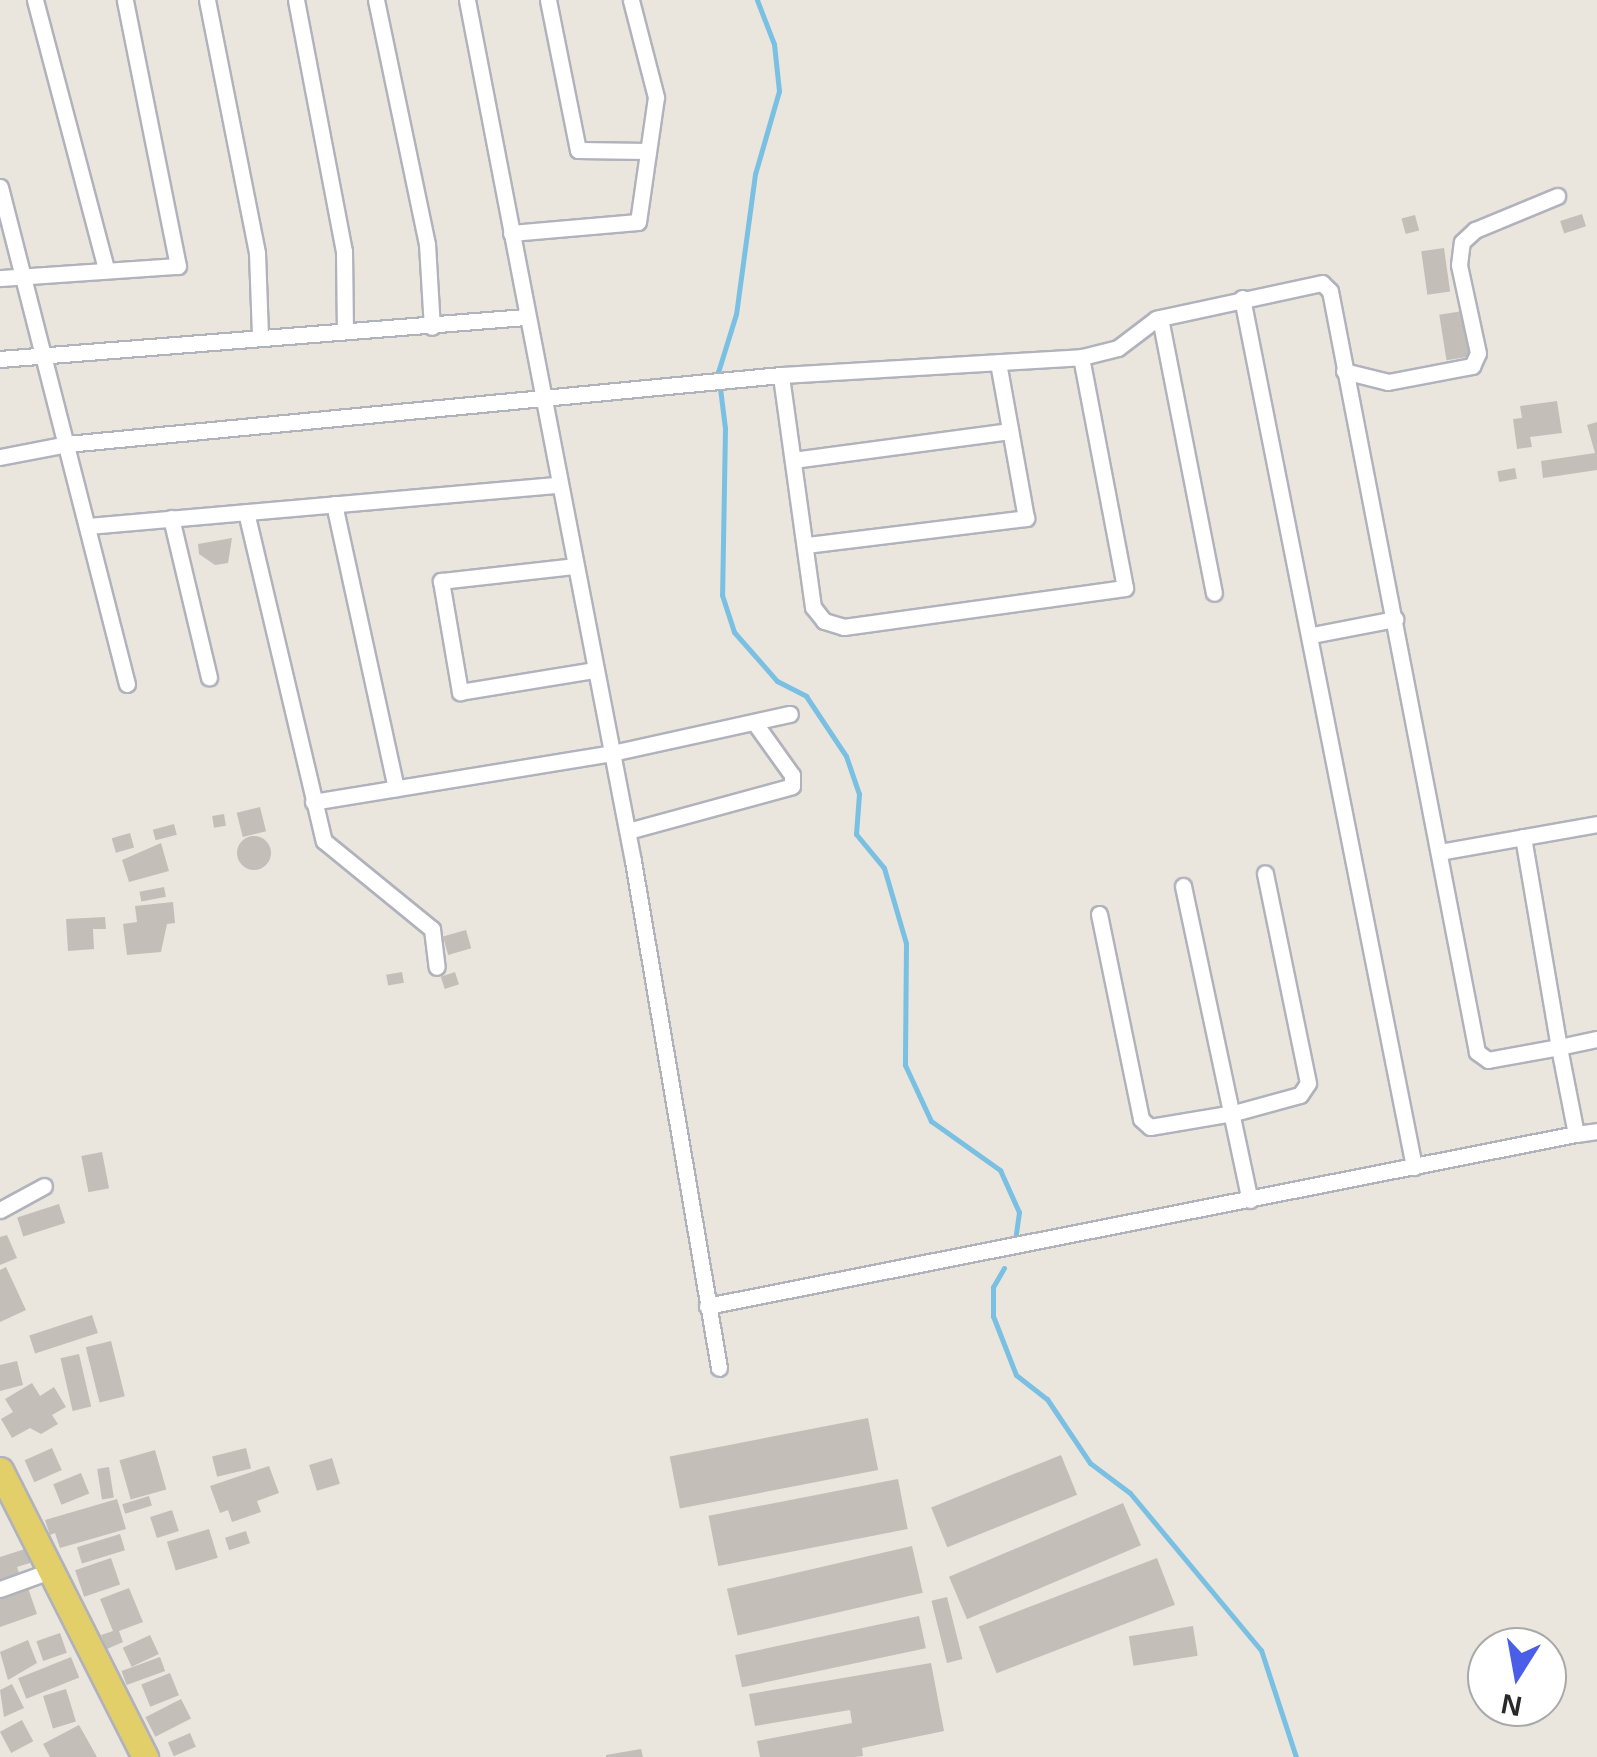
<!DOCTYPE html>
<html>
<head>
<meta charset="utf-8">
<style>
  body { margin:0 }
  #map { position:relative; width:1597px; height:1757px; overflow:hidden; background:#eae5dd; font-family:Arial,sans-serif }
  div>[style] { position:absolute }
  .stream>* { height:5px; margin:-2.5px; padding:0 2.5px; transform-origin:2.5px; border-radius:2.5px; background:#79c0e3 }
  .building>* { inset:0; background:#c3bfb8; transform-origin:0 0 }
  .round { border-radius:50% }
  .roads { filter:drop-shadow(2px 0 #b0b2bc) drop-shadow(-2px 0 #b0b2bc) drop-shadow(0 2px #b0b2bc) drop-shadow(0 -2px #b0b2bc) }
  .minor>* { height:15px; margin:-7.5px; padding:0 7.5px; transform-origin:7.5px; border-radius:7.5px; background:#fff }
  .primary>* { height:25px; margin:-12.5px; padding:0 12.5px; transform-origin:12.5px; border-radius:12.5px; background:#e3cf69 }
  span { translate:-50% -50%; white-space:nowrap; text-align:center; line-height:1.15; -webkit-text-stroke:8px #fff; paint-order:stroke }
  .north { position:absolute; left:1467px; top:1627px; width:100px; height:100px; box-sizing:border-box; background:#fff; border:2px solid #a9a9a9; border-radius:50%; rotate:191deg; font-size:28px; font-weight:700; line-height:40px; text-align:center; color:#292929 }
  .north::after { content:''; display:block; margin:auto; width:35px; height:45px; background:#4b5ee8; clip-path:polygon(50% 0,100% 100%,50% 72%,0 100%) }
</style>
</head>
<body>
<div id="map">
  <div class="stream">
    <div style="left:757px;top:0;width:47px;rotate:68.9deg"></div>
    <div style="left:774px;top:44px;width:47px;rotate:83.9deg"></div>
    <div style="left:779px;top:91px;width:86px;rotate:106.1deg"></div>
    <div style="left:755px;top:174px;width:141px;rotate:97.7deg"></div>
    <div style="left:736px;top:314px;width:61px;rotate:107.2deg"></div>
    <div style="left:718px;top:372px;width:56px;rotate:82.9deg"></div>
    <div style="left:725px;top:428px;width:167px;rotate:91deg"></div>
    <div style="left:722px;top:595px;width:39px;rotate:72deg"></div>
    <div style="left:734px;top:632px;width:65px;rotate:48.7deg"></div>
    <div style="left:777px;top:681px;width:33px;rotate:27deg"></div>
    <div style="left:806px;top:696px;width:72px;rotate:56.3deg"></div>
    <div style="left:846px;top:756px;width:40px;rotate:71.1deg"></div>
    <div style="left:859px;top:794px;width:40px;rotate:94.3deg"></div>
    <div style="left:856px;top:834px;width:44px;rotate:50.5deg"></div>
    <div style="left:884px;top:868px;width:78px;rotate:73.7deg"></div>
    <div style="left:906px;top:943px;width:122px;rotate:90.5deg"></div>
    <div style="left:905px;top:1065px;width:62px;rotate:65.1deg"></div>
    <div style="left:931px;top:1121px;width:85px;rotate:35.4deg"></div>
    <div style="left:1000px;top:1170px;width:46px;rotate:65.7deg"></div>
    <div style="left:1019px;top:1212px;width:27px;rotate:98deg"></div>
    <div style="left:1004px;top:1268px;width:22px;rotate:120deg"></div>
    <div style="left:993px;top:1287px;width:29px;rotate:90deg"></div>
    <div style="left:993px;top:1316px;width:63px;rotate:68.7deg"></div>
    <div style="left:1016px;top:1375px;width:39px;rotate:38deg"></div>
    <div style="left:1047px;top:1399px;width:77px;rotate:56.1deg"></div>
    <div style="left:1090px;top:1463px;width:50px;rotate:36.9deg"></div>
    <div style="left:1130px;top:1493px;width:204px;rotate:50.2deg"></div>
    <div style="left:1261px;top:1650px;width:113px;rotate:71.9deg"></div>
  </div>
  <div class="building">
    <div style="left:1582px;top:214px;width:13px;height:23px;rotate:72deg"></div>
    <div style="left:1415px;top:215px;width:16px;height:14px;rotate:75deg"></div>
    <div style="left:1444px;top:248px;width:44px;height:23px;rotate:82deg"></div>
    <div style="left:1463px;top:311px;width:46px;height:24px;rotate:81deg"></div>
    <div style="clip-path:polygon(1557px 401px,1562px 433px,1530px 437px,1532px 447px,1517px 449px,1513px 419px,1522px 418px,1520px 406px)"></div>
    <div style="clip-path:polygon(1597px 422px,1597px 470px,1543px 478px,1541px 461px,1595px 453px,1587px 425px)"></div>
    <div style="left:1515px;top:468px;width:11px;height:18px;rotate:80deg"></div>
    <div style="clip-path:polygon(232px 538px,228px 563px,215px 565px,199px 554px,198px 544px)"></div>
    <div style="left:260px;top:807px;width:25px;height:24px;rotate:76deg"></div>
    <div style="left:224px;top:814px;width:12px;height:12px;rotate:81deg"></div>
    <div style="left:174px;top:824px;width:11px;height:22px;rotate:75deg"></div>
    <div style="left:130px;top:833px;width:15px;height:19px;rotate:74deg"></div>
    <div class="round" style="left:237px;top:836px;width:34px;height:34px"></div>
    <div style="clip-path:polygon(161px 843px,169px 871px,129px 882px,122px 860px)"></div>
    <div style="left:164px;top:887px;width:10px;height:25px;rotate:79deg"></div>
    <div style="clip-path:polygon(173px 902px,175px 923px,167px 924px,161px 952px,127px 955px,123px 924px,137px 922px,135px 906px)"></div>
    <div style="clip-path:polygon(105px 917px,106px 929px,93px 929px,94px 949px,68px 951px,66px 919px)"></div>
    <div style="left:466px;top:930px;width:19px;height:24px;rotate:74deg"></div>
    <div style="left:402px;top:972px;width:11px;height:16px;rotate:80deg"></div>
    <div style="left:455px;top:972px;width:13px;height:15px;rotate:72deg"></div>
    <div style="left:102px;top:1152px;width:37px;height:21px;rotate:79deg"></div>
    <div style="left:59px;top:1204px;width:20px;height:44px;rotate:72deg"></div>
    <div style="clip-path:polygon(7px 1235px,17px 1258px,0 1265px,0 1237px)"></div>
    <div style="clip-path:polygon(6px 1267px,26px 1310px,0 1322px,0 1270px)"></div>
    <div style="left:92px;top:1315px;width:19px;height:66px;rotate:72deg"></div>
    <div style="left:111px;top:1341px;width:57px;height:26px;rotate:76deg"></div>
    <div style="left:79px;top:1354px;width:54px;height:19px;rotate:77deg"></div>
    <div style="clip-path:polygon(17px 1361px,23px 1385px,0 1391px,0 1365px)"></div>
    <div style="clip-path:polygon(32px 1383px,40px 1396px,54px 1387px,66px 1407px,52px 1415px,58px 1424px,41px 1434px,30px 1428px,12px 1438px,1px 1419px,13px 1412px,5px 1399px)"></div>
    <div style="left:868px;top:1418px;width:53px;height:202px;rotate:79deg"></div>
    <div style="left:52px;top:1448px;width:24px;height:30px;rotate:66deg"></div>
    <div style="left:246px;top:1448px;width:21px;height:35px;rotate:76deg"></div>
    <div style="left:155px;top:1450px;width:41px;height:37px;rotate:74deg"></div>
    <div style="left:1061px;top:1455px;width:43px;height:140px;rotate:68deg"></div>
    <div style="left:332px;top:1458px;width:27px;height:24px;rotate:73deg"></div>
    <div style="clip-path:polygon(269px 1466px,279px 1493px,257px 1501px,261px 1512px,232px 1522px,228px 1510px,220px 1513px,210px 1486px)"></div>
    <div style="left:109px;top:1467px;width:31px;height:12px;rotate:81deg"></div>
    <div style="left:81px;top:1473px;width:22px;height:30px;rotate:68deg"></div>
    <div style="left:898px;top:1479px;width:51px;height:193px;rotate:79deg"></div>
    <div style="left:149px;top:1496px;width:10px;height:28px;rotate:73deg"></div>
    <div style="clip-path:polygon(117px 1499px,126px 1529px,60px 1548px,55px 1533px,50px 1535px,45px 1520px)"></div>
    <div style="left:1123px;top:1503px;width:46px;height:189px;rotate:67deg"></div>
    <div style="left:172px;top:1510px;width:22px;height:23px;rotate:72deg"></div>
    <div style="left:209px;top:1529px;width:30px;height:44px;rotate:73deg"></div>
    <div style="left:246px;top:1531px;width:13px;height:22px;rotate:72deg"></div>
    <div style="left:120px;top:1534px;width:17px;height:45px;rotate:73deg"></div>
    <div style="left:912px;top:1546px;width:48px;height:190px;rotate:77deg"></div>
    <div style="clip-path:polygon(28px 1548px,33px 1562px,17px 1567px,20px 1576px,0 1582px,0 1557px)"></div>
    <div style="left:111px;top:1558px;width:28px;height:38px;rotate:71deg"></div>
    <div style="left:1157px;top:1558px;width:50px;height:191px;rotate:69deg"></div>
    <div style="clip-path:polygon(28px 1588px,37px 1614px,0 1627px,0 1598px)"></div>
    <div style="clip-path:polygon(129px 1588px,143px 1622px,119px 1631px,123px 1642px,107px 1649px,101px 1635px,113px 1631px,100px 1599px)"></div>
    <div style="left:947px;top:1597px;width:64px;height:16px;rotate:76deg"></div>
    <div style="left:919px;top:1616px;width:33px;height:188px;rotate:78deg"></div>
    <div style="left:1193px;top:1626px;width:30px;height:65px;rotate:81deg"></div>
    <div style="left:60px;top:1633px;width:21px;height:25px;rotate:71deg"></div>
    <div style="left:150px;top:1635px;width:21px;height:30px;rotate:65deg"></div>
    <div style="clip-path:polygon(28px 1640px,37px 1663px,8px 1680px,0 1652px)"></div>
    <div style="left:71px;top:1657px;width:22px;height:57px;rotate:68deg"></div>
    <div style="left:160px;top:1657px;width:15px;height:41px;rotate:70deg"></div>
    <div style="clip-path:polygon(931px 1663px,944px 1731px,862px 1748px,863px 1756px,855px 1757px,760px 1757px,757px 1741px,852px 1723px,850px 1710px,755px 1726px,749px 1694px)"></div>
    <div style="left:170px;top:1673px;width:24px;height:31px;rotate:68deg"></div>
    <div style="clip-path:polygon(12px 1684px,24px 1708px,4px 1717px,0 1690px)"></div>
    <div style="left:66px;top:1689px;width:34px;height:24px;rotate:73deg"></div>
    <div style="left:181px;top:1699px;width:22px;height:40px;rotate:63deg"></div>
    <div style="left:22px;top:1720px;width:24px;height:25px;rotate:62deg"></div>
    <div style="clip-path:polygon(79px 1725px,97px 1757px,50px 1757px,43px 1744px)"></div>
    <div style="left:190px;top:1733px;width:15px;height:24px;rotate:67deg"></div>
    <div style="clip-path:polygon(641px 1749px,643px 1757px,606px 1757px,606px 1755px)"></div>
  </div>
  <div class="roads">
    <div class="minor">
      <div style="left:35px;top:0;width:278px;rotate:75.2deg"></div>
      <div style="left:207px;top:0;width:258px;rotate:78.8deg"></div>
      <div style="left:257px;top:253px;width:83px;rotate:87.9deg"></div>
      <div style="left:296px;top:0;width:256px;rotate:79.2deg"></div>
      <div style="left:344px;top:251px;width:79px;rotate:89.3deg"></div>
      <div style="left:376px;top:0;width:249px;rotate:78.2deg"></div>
      <div style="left:427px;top:244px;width:83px;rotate:86.6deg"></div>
      <div style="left:467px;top:0;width:877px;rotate:79.09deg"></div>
      <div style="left:633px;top:861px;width:514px;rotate:80.37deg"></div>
      <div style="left:548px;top:0;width:153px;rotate:78.7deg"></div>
      <div style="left:578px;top:150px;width:70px;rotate:0.8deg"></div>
      <div style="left:0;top:187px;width:513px;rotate:75.67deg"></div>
      <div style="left:511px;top:233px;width:127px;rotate:-5deg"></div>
      <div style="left:638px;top:222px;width:126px;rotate:-81.8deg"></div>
      <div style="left:656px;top:97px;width:100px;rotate:-104.5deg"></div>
      <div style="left:0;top:278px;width:178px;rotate:-3.9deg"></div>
      <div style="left:178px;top:266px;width:271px;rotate:-101.3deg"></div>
      <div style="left:1242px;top:298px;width:886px;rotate:78.8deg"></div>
      <div style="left:1160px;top:318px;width:280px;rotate:78.9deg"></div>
      <div style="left:0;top:359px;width:528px;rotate:-4.57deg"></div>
      <div style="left:1344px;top:371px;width:45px;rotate:14deg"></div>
      <div style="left:1388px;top:382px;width:86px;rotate:-10.8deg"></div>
      <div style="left:1472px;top:366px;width:14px;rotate:-65deg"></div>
      <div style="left:1478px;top:353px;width:90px;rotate:-102.2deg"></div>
      <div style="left:1459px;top:265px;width:23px;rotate:-83deg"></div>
      <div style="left:1462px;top:242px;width:18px;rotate:-43deg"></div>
      <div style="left:1475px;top:230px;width:89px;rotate:-22.5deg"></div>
      <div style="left:0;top:457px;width:68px;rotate:-11deg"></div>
      <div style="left:67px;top:444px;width:717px;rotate:-5.52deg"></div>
      <div style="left:781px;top:375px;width:301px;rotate:-3.4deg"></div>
      <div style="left:793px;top:460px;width:219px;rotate:-7.6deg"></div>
      <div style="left:334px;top:504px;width:291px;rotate:77.7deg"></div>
      <div style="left:246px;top:512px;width:338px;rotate:76.7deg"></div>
      <div style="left:324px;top:841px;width:139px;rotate:39.2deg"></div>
      <div style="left:432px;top:929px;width:38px;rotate:83deg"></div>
      <div style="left:171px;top:518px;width:164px;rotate:76.6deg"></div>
      <div style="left:87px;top:526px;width:474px;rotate:-5deg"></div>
      <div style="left:807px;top:545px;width:221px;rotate:-7deg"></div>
      <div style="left:1026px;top:518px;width:158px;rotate:-100.2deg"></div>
      <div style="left:575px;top:566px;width:135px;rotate:173.6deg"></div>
      <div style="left:441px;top:581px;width:113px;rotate:80.3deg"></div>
      <div style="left:460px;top:692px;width:137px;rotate:-9.3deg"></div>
      <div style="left:1312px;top:635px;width:85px;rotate:-10.9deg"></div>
      <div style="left:313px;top:802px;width:303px;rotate:-9.3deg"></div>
      <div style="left:612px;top:753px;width:182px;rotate:-12.4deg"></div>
      <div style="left:628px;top:831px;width:170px;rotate:-15.3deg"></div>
      <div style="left:792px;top:786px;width:11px;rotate:-90deg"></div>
      <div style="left:792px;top:775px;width:65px;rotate:-125.6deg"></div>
      <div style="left:1523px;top:837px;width:213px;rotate:80.3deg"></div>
      <div style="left:1559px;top:1047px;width:39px;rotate:-12deg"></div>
      <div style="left:1439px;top:852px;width:160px;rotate:-10deg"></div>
      <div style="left:1183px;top:886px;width:321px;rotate:78deg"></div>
      <div style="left:1099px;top:914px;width:209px;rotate:78.4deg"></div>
      <div style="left:1141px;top:1119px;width:12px;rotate:42deg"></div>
      <div style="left:1150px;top:1127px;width:85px;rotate:-9.5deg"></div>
      <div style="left:1234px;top:1113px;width:68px;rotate:-15.3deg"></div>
      <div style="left:1300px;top:1095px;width:14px;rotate:-56deg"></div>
      <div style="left:1308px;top:1083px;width:214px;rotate:-101.6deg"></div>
      <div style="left:1576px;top:1134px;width:21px;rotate:-8deg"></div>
      <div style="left:0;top:1210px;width:50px;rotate:-28.6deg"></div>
      <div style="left:707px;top:1306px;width:886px;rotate:-11.2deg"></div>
      <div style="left:1576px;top:1134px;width:89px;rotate:-101.1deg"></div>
      <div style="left:1559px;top:1047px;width:72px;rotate:169.6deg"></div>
      <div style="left:1488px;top:1060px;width:14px;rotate:-144deg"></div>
      <div style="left:1477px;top:1052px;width:775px;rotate:-100.93deg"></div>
      <div style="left:1330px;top:291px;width:11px;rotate:-135deg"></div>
      <div style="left:1322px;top:283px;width:170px;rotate:167.8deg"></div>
      <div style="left:1156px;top:319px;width:48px;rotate:142.7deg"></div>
      <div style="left:1118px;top:348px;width:38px;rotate:166deg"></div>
      <div style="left:1081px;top:357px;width:235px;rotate:79.2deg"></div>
      <div style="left:1125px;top:588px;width:284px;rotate:172.1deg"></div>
      <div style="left:844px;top:627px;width:21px;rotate:-163deg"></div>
      <div style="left:824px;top:621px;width:18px;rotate:-128deg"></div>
      <div style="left:813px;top:607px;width:234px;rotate:-97.9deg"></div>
      <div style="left:0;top:1589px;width:53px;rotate:-19.8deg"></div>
    </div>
    <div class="primary">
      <div style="left:0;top:1470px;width:322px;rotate:63.2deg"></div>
    </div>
  </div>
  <div class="north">N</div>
</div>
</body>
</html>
